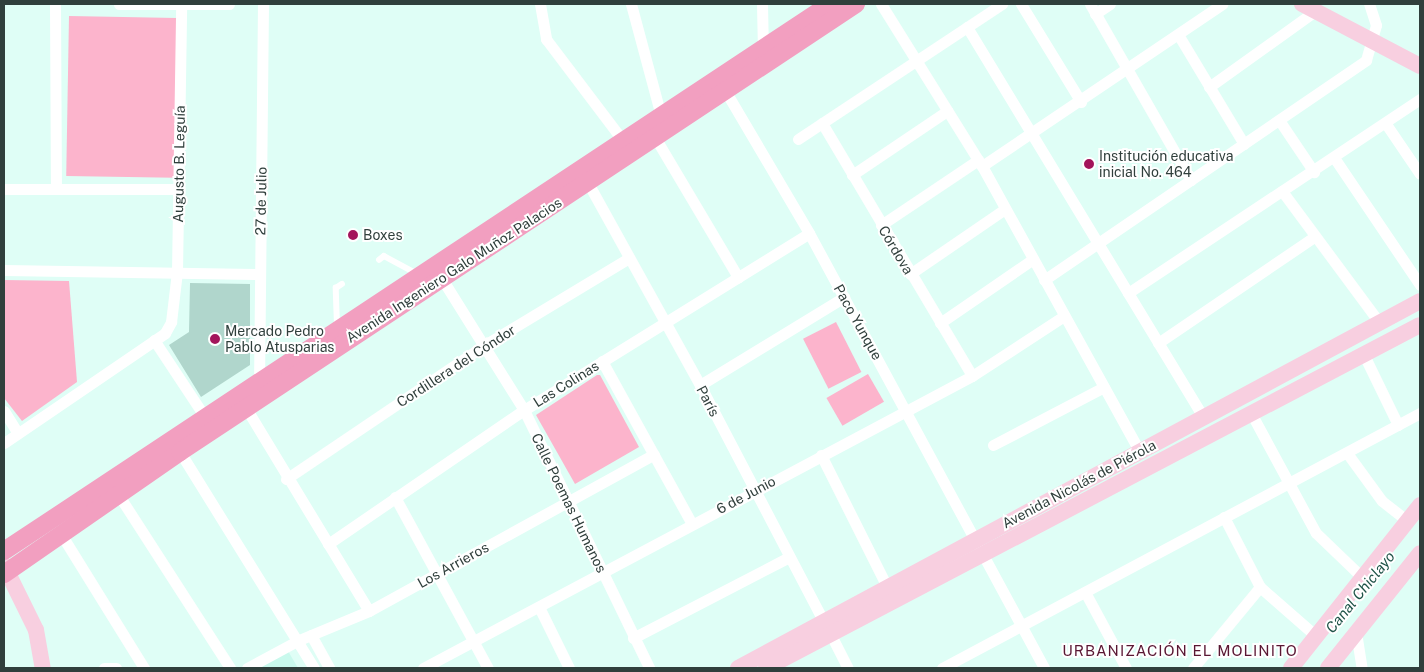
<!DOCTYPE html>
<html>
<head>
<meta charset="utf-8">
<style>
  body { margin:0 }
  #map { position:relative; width:1424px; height:672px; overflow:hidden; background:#dffef6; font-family:"Public Sans",sans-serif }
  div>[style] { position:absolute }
  .built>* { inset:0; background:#c9f9ed }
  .green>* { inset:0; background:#fcb4cc; transform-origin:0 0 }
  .building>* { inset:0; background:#b0d6cc }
  .lane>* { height:5.5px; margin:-2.75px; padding:0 2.75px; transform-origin:2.75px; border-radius:2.75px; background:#fff }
  .street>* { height:11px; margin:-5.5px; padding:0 5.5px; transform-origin:5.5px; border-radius:5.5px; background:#fff }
  .secondary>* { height:16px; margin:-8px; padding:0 8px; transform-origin:8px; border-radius:8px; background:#f8cfe0 }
  .primary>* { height:18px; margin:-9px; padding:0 9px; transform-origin:9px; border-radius:9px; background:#f29fc0 }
  .dots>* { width:14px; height:14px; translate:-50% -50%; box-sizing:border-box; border:2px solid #fff; border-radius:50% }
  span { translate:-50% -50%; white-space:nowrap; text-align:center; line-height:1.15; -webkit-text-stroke:4px #fff; paint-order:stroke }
  .poi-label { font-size:14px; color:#303f3c }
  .left { translate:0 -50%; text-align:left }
  .street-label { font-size:14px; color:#303f3c }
  .water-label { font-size:15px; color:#205449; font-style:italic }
  .neighbourhood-label { font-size:15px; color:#591733; letter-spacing:1px }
  .frame { position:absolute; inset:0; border:5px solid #303f3c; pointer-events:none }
</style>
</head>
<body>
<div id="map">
  <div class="built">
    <div style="clip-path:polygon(288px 651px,298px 668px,257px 668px)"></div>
  </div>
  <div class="green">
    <div style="left:69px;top:16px;width:108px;height:160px;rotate:1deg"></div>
    <div style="clip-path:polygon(4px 280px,69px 281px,77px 382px,22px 421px,4px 398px)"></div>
    <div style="left:836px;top:322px;width:56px;height:37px;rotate:63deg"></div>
    <div style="left:868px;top:374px;width:32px;height:48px;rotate:60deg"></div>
    <div style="clip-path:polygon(597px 375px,600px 375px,639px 447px,575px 484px,536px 415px)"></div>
  </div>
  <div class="building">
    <div style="clip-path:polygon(190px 283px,250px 284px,250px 365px,201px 397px,169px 345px,189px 332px)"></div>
  </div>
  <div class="lane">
    <div style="left:379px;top:260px;width:6px;rotate:-39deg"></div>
    <div style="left:384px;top:256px;width:38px;rotate:28deg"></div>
    <div style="left:337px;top:326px;width:38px;rotate:-92deg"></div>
    <div style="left:336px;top:288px;width:7px;rotate:-34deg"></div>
  </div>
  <div class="street">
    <div style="left:55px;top:4px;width:185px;rotate:89.7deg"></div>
    <div style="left:119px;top:4px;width:110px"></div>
    <div style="left:540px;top:4px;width:36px;rotate:80deg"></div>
    <div style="left:546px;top:39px;width:129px;rotate:52.9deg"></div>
    <div style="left:631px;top:4px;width:120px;rotate:75deg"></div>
    <div style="left:762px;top:4px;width:46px;rotate:88.8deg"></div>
    <div style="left:881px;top:4px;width:191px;rotate:58.1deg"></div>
    <div style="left:982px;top:166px;width:327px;rotate:61.1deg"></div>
    <div style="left:1021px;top:4px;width:115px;rotate:58.5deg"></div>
    <div style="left:1090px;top:4px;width:203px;rotate:60.2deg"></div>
    <div style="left:1095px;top:14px;width:18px;rotate:-34deg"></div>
    <div style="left:967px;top:27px;width:457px;rotate:58.8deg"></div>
    <div style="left:1179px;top:36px;width:126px;rotate:59deg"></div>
    <div style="left:1209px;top:87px;width:130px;rotate:-35.6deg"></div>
    <div style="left:726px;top:92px;width:164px;rotate:59.5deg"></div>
    <div style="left:809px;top:233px;width:494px;rotate:61.6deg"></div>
    <div style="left:1279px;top:120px;width:63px;rotate:56.1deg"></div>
    <div style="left:822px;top:123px;width:294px;rotate:59.3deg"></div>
    <div style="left:1386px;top:124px;width:60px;rotate:55.8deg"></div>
    <div style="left:656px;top:139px;width:161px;rotate:59.3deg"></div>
    <div style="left:798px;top:139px;width:245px;rotate:-33.5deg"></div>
    <div style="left:1335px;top:159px;width:152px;rotate:56deg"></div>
    <div style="left:982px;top:166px;width:290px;rotate:-34deg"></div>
    <div style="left:852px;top:175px;width:115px;rotate:-34deg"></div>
    <div style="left:588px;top:183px;width:231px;rotate:61deg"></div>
    <div style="left:700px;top:385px;width:267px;rotate:62.4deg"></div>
    <div style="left:4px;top:189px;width:175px"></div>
    <div style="left:1282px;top:191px;width:163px;rotate:53.5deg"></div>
    <div style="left:881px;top:225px;width:117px;rotate:-33.8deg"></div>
    <div style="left:4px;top:270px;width:256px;rotate:0.9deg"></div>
    <div style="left:439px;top:274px;width:160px;rotate:58deg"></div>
    <div style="left:524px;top:410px;width:287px;rotate:64.1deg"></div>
    <div style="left:910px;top:274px;width:115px;rotate:-34.4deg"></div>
    <div style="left:1044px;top:280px;width:390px;rotate:-34.3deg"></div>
    <div style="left:1366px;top:60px;width:36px;rotate:-74deg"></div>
    <div style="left:1376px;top:25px;width:22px;rotate:-108deg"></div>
    <div style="left:1128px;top:293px;width:351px;rotate:-33.6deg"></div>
    <div style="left:940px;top:323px;width:113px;rotate:-34.5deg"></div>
    <div style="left:154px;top:340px;width:92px;rotate:56.5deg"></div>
    <div style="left:1158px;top:343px;width:189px;rotate:-34.2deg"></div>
    <div style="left:1363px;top:353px;width:80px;rotate:64.1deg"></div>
    <div style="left:602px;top:361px;width:186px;rotate:61.1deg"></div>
    <div style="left:700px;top:385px;width:169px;rotate:-31.4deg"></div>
    <div style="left:259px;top:386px;width:382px;rotate:-89.4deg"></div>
    <div style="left:246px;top:408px;width:237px;rotate:58.8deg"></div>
    <div style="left:4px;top:411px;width:26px;rotate:58deg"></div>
    <div style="left:1251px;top:413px;width:136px;rotate:61.6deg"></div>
    <div style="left:1316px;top:533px;width:65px;rotate:43.8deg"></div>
    <div style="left:4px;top:443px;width:195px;rotate:-34.3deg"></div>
    <div style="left:165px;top:333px;width:13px;rotate:-61deg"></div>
    <div style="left:171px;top:322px;width:50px;rotate:-83.2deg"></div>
    <div style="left:177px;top:272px;width:267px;rotate:-89.1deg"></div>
    <div style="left:993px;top:445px;width:125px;rotate:-27.6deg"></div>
    <div style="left:180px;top:452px;width:254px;rotate:58.2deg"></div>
    <div style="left:1347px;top:453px;width:59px;rotate:53.9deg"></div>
    <div style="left:1382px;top:501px;width:33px;rotate:38deg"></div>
    <div style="left:821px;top:455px;width:148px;rotate:63.4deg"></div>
    <div style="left:286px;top:479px;width:238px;rotate:-34deg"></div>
    <div style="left:483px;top:346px;width:170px;rotate:-31.1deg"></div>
    <div style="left:118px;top:494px;width:207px;rotate:57.2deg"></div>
    <div style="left:395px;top:497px;width:195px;rotate:61.5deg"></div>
    <div style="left:1224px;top:517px;width:79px;rotate:62.8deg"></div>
    <div style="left:1260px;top:587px;width:74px;rotate:41.2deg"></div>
    <div style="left:61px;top:534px;width:158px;rotate:58.2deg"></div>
    <div style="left:328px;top:544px;width:237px;rotate:-34.4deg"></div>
    <div style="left:524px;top:410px;width:335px;rotate:-31.8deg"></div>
    <div style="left:1085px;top:592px;width:86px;rotate:61.7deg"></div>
    <div style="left:539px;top:607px;width:68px;rotate:63.8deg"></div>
    <div style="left:1356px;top:632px;width:36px;rotate:81deg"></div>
    <div style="left:311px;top:635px;width:38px;rotate:61deg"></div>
    <div style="left:831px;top:635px;width:37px;rotate:63deg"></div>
    <div style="left:633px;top:638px;width:176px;rotate:-27.4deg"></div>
    <div style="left:104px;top:668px;width:12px"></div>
    <div style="left:247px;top:668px;width:59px;rotate:-28.3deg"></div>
    <div style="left:299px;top:640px;width:76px;rotate:-22.5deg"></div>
    <div style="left:369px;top:611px;width:325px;rotate:-28.8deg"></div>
    <div style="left:423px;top:668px;width:622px;rotate:-28.01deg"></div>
    <div style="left:972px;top:376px;width:110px;rotate:-33.1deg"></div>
    <div style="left:942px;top:668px;width:542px;rotate:-28.08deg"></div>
    <div style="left:1193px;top:668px;width:105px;rotate:-50.4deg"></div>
  </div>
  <div class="secondary">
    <div style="left:1302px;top:4px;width:133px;rotate:27.7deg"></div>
    <div style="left:4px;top:565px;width:72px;rotate:63.8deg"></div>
    <div style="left:36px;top:630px;width:39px;rotate:80deg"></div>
    <div style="left:738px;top:668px;width:774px;rotate:-28.29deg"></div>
    <div style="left:766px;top:668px;width:738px;rotate:-27.68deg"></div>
    <div style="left:1291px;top:668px;width:208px;rotate:-51.6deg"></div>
    <div style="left:1328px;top:668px;width:147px;rotate:-51.3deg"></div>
  </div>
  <div class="primary">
    <div style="left:4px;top:551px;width:991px;rotate:-33.51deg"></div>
    <div style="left:4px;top:574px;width:214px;rotate:-34.7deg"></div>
    <div style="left:180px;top:452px;width:811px;rotate:-33.53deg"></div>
  </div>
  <div class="dots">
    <div style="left:1089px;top:164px;background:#a3155b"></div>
    <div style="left:353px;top:235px;background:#a3155b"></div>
    <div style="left:215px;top:339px;background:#a3155b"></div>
  </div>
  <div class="poi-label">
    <span class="left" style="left:1099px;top:164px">Institución educativa<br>inicial No. 464</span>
    <span class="left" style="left:363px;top:235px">Boxes</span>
    <span class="left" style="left:225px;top:339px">Mercado Pedro<br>Pablo Atusparias</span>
  </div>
  <div class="street-label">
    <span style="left:179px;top:164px;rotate:-89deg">Augusto B. Leguía</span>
    <span style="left:261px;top:201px;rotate:-89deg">27 de Julio</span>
    <span style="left:896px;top:250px;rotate:59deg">Córdova</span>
    <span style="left:454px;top:270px;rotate:-33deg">Avenida Ingeniero Galo Muñoz Palacios</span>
    <span style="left:858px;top:322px;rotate:61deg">Paco Yunque</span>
    <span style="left:456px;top:366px;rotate:-33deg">Cordillera del Cóndor</span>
    <span style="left:566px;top:384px;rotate:-32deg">Las Colinas</span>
    <span style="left:708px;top:401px;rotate:62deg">París</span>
    <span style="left:1079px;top:484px;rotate:-28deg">Avenida Nicolás de Piérola</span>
    <span style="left:746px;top:495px;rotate:-28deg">6 de Junio</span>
    <span style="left:569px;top:503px;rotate:64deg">Calle Poemas Humanos</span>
    <span style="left:453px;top:565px;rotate:-29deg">Los Arrieros</span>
  </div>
  <div class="water-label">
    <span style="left:1360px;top:592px;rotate:-51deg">Canal Chiclayo</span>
  </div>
  <div class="neighbourhood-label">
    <span style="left:1180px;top:651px">URBANIZACIÓN EL MOLINITO</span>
  </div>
  <div class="frame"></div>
</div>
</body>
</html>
